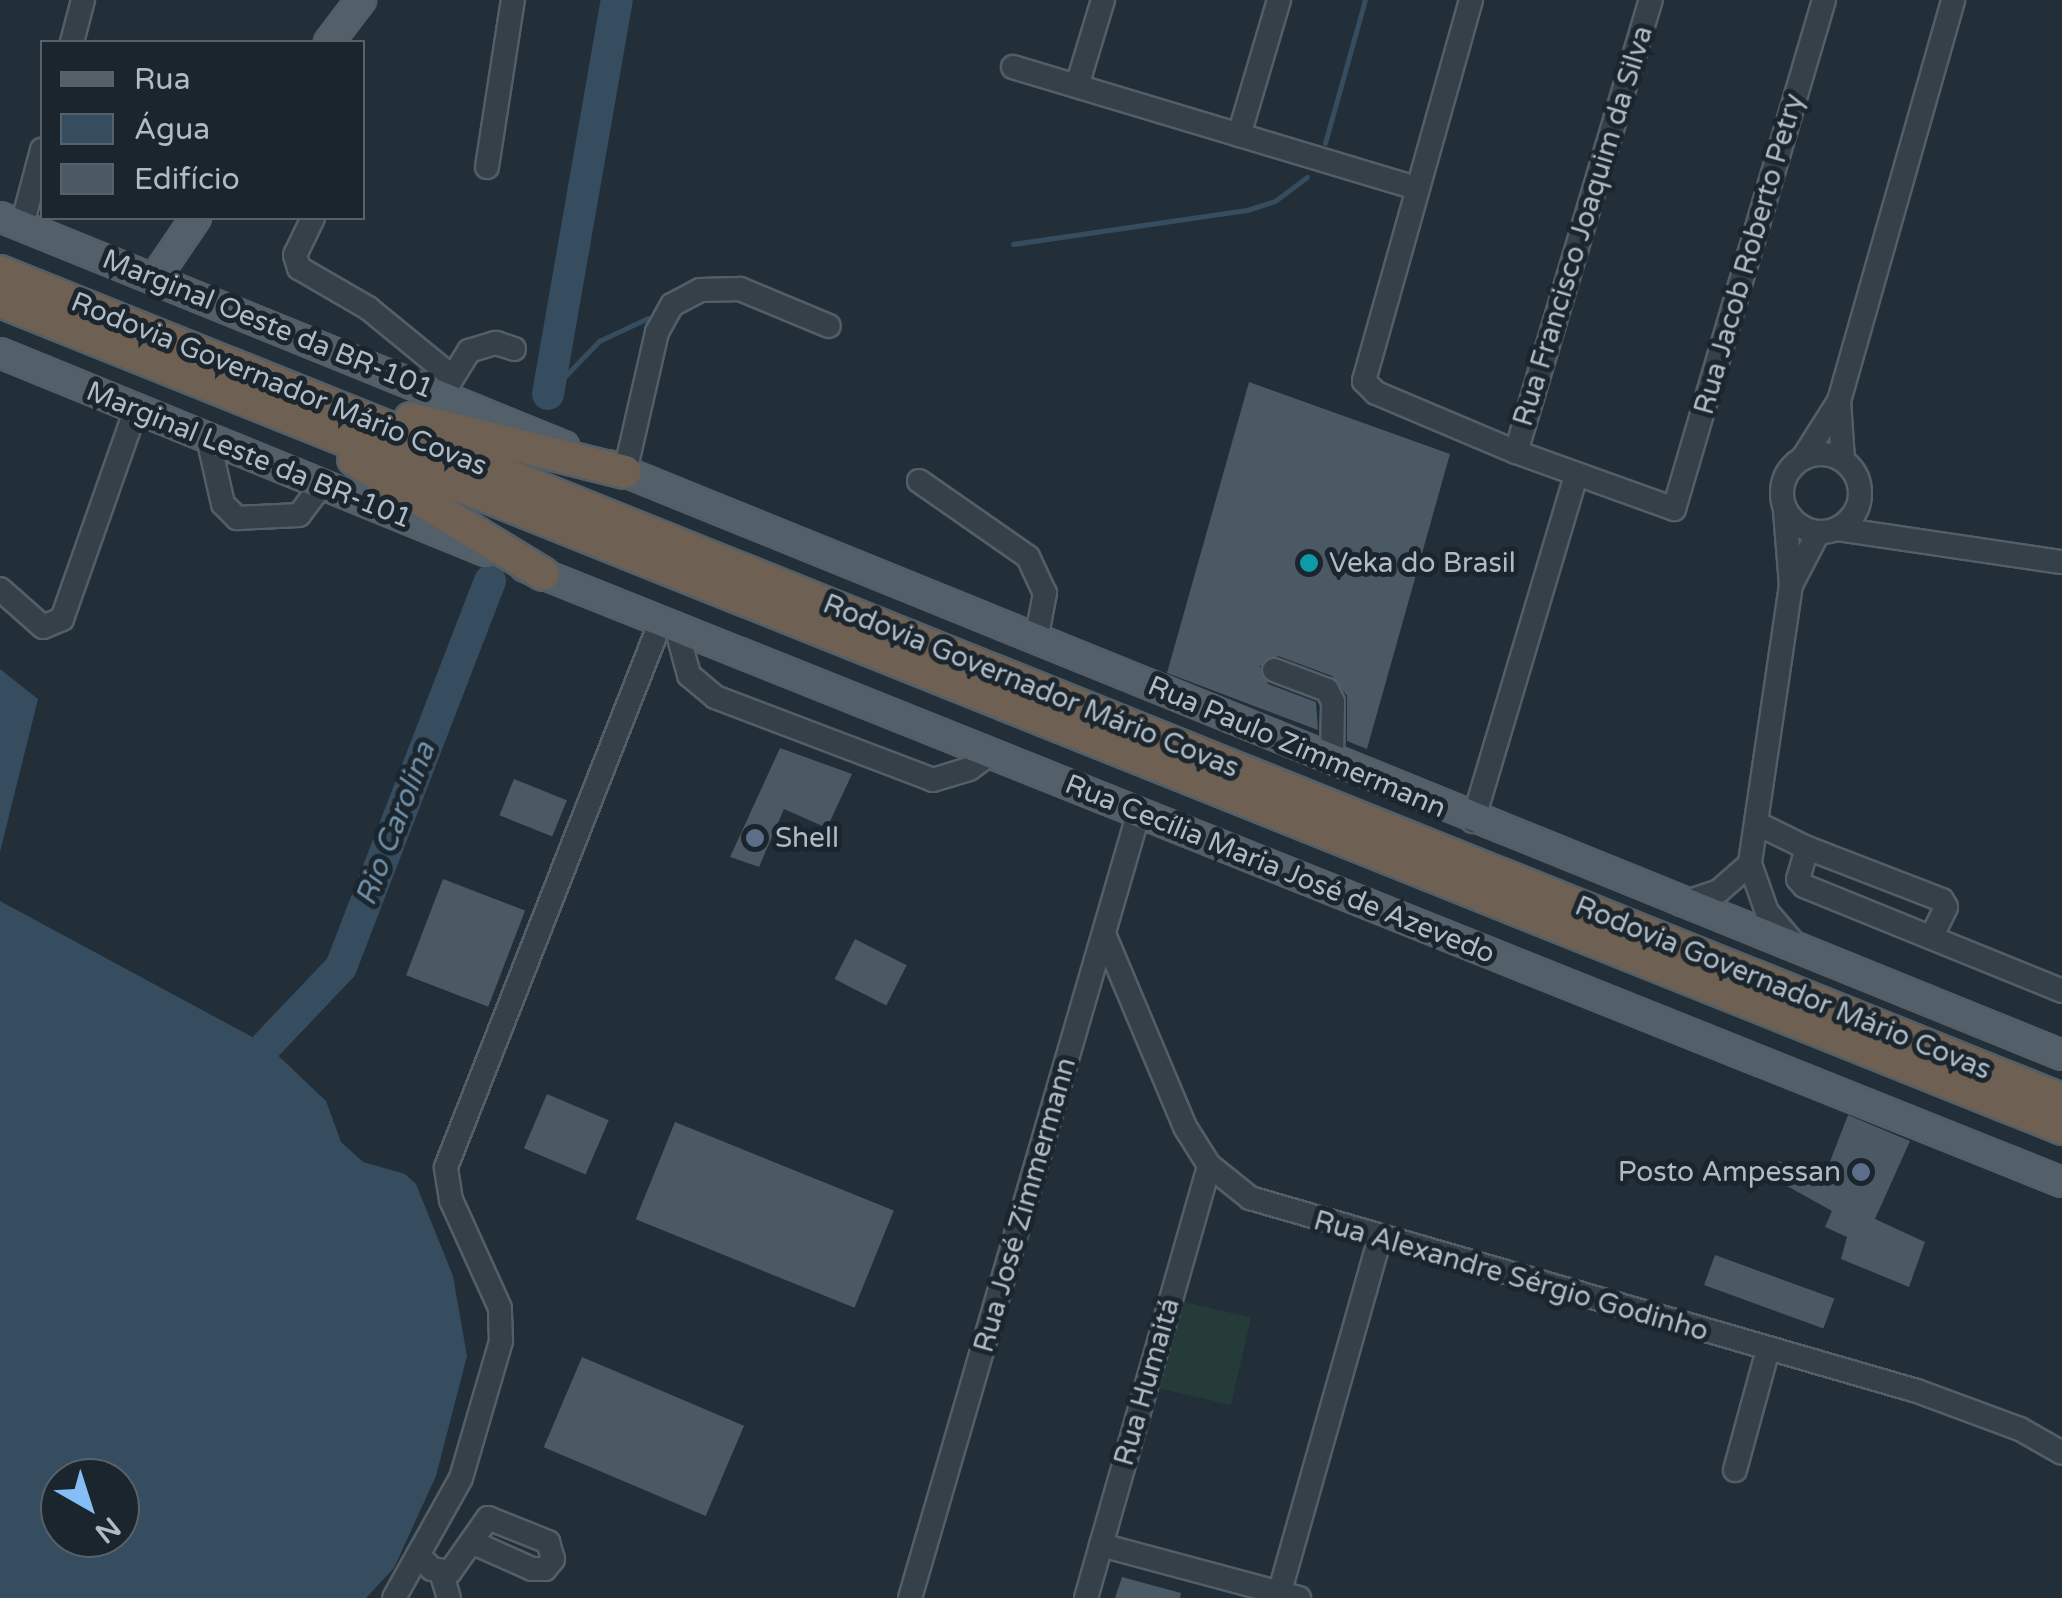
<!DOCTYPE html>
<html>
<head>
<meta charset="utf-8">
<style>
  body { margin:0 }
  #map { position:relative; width:2062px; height:1598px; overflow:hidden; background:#222e38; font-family:"Varela Round",sans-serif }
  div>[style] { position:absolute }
  .green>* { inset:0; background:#243b3a; transform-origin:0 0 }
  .water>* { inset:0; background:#364c5f }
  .stream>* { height:5px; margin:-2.5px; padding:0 2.5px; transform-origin:2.5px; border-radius:2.5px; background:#364c5f }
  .river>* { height:32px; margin:-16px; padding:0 16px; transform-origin:16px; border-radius:16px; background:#364c5f }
  .building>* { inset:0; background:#4a5964; transform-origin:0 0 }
  .roads { filter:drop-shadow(2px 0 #535e66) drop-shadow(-2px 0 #535e66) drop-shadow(0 2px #535e66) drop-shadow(0 -2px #535e66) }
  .minor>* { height:22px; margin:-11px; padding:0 11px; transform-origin:11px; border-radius:11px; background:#354049 }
  .minor>.ring { margin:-11px; padding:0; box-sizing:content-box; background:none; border:22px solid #354049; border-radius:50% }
  .major>* { height:28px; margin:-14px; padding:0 14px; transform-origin:14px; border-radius:14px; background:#535f69 }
  .highway>* { height:32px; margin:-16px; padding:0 16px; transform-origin:16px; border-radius:16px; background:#6e6052 }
  .dots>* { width:28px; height:28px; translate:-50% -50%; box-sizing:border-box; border:5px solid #1a252d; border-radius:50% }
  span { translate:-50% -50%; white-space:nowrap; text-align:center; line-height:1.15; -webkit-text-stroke:10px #1a252d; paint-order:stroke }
  .street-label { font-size:28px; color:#b0bbc5 }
  .poi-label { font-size:28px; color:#b0bbc5 }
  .left { translate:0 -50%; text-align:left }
  .right { translate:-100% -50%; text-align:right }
  .water-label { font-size:30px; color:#708fa8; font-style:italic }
  .legend { position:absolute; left:40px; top:40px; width:325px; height:180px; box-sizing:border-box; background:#1a252d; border:2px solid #56616a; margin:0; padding:12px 18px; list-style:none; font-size:30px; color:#b0bbc5 }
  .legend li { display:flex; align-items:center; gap:20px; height:50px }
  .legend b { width:50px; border:2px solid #56616a }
  .north { position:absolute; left:40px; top:1458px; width:100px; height:100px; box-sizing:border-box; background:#1a252d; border:2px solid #56616a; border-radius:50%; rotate:141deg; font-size:28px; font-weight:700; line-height:40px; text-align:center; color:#b0bbc5 }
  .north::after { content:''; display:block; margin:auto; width:35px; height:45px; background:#85bef4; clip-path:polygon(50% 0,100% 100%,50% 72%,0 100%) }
</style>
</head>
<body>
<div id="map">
  <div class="green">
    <div style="left:1180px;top:1301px;width:73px;height:90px;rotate:13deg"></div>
  </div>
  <div class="water">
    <div style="clip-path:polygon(0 669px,38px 699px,0 852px)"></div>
    <div style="clip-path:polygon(evenodd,0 901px,267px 1045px,326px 1101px,341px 1142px,363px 1162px,405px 1174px,416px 1184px,453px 1276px,467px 1356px,436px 1476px,394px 1568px,366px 1598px,0 1598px,0 901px,60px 1478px,120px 1478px,120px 1538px,60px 1538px,60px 1478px)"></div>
  </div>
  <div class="stream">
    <div style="left:1325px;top:143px;width:148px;rotate:-74.4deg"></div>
    <div style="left:1013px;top:244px;width:236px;rotate:-8.3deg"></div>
    <div style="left:1247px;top:210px;width:29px;rotate:-18deg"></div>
    <div style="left:1275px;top:201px;width:40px;rotate:-37deg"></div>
    <div style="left:548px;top:394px;width:74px;rotate:-46.1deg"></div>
    <div style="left:599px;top:341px;width:54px;rotate:-25.1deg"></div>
  </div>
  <div class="river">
    <div style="left:548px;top:394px;width:400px;rotate:-80.1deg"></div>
    <div style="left:267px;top:1045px;width:108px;rotate:-46.5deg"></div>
    <div style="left:341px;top:967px;width:414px;rotate:-68.9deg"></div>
  </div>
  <div class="building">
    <div style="clip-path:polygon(1249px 382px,1450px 454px,1367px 749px,1347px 741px,1347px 696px,1332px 676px,1278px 656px,1260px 666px,1268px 684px,1316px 702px,1318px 730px,1167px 673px)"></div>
    <div style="clip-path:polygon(780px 748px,852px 774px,827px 828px,784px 809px,759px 867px,730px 857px)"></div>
    <div style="left:514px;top:779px;width:57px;height:39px;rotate:22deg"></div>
    <div style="left:443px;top:879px;width:88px;height:103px;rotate:21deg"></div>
    <div style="left:855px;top:939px;width:58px;height:45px;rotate:27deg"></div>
    <div style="left:547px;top:1094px;width:67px;height:59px;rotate:23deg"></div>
    <div style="clip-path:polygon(1848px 1115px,1910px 1141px,1875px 1219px,1925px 1242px,1909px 1287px,1841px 1259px,1847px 1237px,1825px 1227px,1832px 1211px,1771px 1177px,1778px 1161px,1824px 1177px)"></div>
    <div style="left:675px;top:1122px;width:236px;height:105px;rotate:22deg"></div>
    <div style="left:1715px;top:1255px;width:127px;height:32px;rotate:20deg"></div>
    <div style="left:582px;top:1357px;width:176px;height:98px;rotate:23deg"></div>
    <div style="clip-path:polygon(1122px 1577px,1181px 1593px,1180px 1598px,1115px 1598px)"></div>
  </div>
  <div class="roads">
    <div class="minor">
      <div style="left:1471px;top:0;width:396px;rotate:105.7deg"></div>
      <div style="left:1364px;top:381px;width:17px;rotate:45deg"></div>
      <div style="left:1376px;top:393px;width:152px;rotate:22.9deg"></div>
      <div style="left:1516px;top:452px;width:168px;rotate:19.8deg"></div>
      <div style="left:1674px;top:509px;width:531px;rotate:-73.58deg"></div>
      <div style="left:72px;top:42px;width:43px;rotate:-75.3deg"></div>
      <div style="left:1013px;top:67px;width:422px;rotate:16.7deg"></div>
      <div style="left:1077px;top:86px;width:90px;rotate:-73.2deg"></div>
      <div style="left:1239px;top:135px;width:141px;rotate:-73.5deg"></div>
      <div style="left:487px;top:167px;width:169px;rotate:-81.2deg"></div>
      <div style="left:313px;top:218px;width:41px;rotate:115.9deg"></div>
      <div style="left:295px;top:255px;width:14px;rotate:73deg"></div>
      <div style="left:299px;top:268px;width:80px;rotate:30.1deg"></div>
      <div style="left:368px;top:308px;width:107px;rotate:39.3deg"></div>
      <div style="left:22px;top:225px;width:78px;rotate:-75.1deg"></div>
      <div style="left:446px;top:388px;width:44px;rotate:-58.1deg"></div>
      <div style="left:469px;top:351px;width:28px;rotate:-17deg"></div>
      <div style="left:496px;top:343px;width:19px;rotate:18deg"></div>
      <div style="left:1839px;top:401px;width:59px;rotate:86.1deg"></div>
      <div style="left:208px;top:438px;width:68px;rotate:77.2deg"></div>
      <div style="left:223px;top:504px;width:20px;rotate:45deg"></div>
      <div style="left:237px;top:518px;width:62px;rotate:-2.8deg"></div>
      <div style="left:299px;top:515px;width:39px;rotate:-53deg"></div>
      <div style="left:1516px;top:452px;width:472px;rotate:-73.4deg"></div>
      <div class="ring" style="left:1782px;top:454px;width:56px;height:56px"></div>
      <div style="left:1803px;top:458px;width:67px;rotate:-57.7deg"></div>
      <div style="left:1839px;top:401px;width:417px;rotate:-74.1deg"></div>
      <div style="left:625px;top:472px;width:144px;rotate:-77.1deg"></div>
      <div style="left:657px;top:332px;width:31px;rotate:-61deg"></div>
      <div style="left:672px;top:305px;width:32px;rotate:-28deg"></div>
      <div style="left:700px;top:290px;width:40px;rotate:-1.4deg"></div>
      <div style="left:740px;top:289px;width:96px;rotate:22.6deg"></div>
      <div style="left:919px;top:481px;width:133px;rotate:34.9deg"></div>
      <div style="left:1028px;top:557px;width:40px;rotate:65deg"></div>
      <div style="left:1045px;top:593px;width:48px;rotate:100.8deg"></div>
      <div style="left:1785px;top:511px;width:74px;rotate:85.4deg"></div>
      <div style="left:1791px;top:585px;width:282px;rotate:98.4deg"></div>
      <div style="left:1750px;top:864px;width:51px;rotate:70.5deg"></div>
      <div style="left:1767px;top:912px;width:45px;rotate:49.5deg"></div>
      <div style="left:1838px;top:529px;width:226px;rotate:8.4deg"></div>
      <div style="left:1791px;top:585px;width:59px;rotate:-62.6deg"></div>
      <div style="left:0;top:589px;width:57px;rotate:41.5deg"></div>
      <div style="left:43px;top:627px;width:21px;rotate:-23deg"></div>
      <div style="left:62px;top:619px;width:223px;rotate:-70.6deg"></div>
      <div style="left:676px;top:627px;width:50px;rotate:74.8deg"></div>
      <div style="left:689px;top:675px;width:34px;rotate:40deg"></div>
      <div style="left:715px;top:697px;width:233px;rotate:20.8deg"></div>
      <div style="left:933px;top:780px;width:38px;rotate:-17deg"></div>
      <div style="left:969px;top:769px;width:27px;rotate:-36deg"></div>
      <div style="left:1274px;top:670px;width:57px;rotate:20.7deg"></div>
      <div style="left:1327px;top:690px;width:13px;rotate:63deg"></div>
      <div style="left:1333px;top:702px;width:59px;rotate:91deg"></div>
      <div style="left:1473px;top:821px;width:361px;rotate:-73.4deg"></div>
      <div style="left:1756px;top:823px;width:57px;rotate:26.1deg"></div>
      <div style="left:1681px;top:904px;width:40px;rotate:-18.9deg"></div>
      <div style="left:1719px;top:891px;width:41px;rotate:-41.1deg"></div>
      <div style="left:1104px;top:934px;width:209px;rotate:67.2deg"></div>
      <div style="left:1185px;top:1127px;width:45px;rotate:57.7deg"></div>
      <div style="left:1209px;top:1165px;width:53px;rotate:38.8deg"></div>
      <div style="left:1250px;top:1198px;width:694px;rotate:16.14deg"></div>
      <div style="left:1917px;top:1391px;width:110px;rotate:20.3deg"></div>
      <div style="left:2020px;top:1429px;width:48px;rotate:29.7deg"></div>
      <div style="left:1932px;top:936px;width:32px;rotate:-64deg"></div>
      <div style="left:1946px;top:907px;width:8px;rotate:-120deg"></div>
      <div style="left:1942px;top:900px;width:145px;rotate:-158.9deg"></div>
      <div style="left:1807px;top:848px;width:32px;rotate:106deg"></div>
      <div style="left:1798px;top:879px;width:9px;rotate:49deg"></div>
      <div style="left:1804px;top:886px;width:279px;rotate:22.1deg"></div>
      <div style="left:1735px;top:1470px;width:125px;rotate:-74.7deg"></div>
      <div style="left:1101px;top:1545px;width:205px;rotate:15deg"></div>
      <div style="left:418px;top:1555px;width:20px;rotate:45deg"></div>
      <div style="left:432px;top:1569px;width:18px;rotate:9deg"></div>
      <div style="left:450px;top:1572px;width:66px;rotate:-54.9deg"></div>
      <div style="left:488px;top:1518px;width:65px;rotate:21.8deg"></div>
      <div style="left:548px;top:1542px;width:18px;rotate:74deg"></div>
      <div style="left:553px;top:1559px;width:13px;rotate:129deg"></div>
      <div style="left:545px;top:1569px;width:13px;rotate:180deg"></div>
      <div style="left:532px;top:1569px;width:64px;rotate:-155.9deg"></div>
      <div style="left:441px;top:1572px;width:27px;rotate:73deg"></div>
      <div style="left:394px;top:1598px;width:137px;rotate:-60.8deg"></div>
      <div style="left:461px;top:1478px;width:143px;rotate:-73.7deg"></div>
      <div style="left:501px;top:1341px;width:33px;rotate:-92deg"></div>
      <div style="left:500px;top:1308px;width:119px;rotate:-114.4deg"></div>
      <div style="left:451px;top:1200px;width:33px;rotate:-99deg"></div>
      <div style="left:446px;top:1167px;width:587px;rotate:-68.51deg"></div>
      <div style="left:910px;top:1598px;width:819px;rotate:-73.76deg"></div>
      <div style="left:1086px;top:1598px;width:450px;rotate:-74.1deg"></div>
      <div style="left:1278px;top:1598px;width:374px;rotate:-74.2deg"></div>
    </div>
    <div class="major">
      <div style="left:329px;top:42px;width:53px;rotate:-52.7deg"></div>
      <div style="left:0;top:217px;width:609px;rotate:22.1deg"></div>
      <div style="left:155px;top:278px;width:73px;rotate:-55.7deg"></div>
      <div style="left:0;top:353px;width:524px;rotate:22.21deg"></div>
      <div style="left:608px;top:465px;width:1569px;rotate:22.09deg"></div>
      <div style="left:525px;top:567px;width:1655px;rotate:21.81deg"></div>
    </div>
    <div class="highway">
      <div style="left:0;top:272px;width:2222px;rotate:21.88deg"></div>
      <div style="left:0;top:301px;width:2222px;rotate:21.85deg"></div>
      <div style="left:411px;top:419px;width:220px;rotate:13.9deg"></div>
      <div style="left:354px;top:459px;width:221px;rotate:31.3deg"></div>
    </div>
  </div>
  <div class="dots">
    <div style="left:1309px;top:563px;background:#0f9aa8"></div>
    <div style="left:755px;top:838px;background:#5c6f8a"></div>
    <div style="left:1861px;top:1172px;background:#5c6f8a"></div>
  </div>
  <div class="street-label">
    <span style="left:1583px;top:226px;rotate:-73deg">Rua Francisco Joaquim da Silva</span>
    <span style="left:1749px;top:254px;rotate:-74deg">Rua Jacob Roberto Petry</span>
    <span style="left:268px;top:324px;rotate:22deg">Marginal Oeste da BR-101</span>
    <span style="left:279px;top:384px;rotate:22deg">Rodovia Governador Mário Covas</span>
    <span style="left:249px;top:455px;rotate:22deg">Marginal Leste da BR-101</span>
    <span style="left:1031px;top:686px;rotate:22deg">Rodovia Governador Mário Covas</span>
    <span style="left:1297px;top:747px;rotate:23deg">Rua Paulo Zimmermann</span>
    <span style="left:1280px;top:869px;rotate:22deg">Rua Cecília Maria José de Azevedo</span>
    <span style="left:1783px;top:988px;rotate:22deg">Rodovia Governador Mário Covas</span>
    <span style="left:1025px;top:1205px;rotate:-74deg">Rua José Zimmermann</span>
    <span style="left:1511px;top:1276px;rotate:16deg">Rua Alexandre Sérgio Godinho</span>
    <span style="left:1147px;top:1382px;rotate:-74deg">Rua Humaitá</span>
  </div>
  <div class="poi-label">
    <span class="left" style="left:1329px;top:563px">Veka do Brasil</span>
    <span class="left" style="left:775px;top:838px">Shell</span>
    <span class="right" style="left:1841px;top:1172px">Posto Ampessan</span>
  </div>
  <div class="water-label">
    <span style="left:396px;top:824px;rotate:-69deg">Rio Carolina</span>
  </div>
  <ul class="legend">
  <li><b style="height:12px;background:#535f69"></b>Rua</li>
  <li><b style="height:28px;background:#364c5f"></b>Água</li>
  <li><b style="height:28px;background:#4a5964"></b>Edifício</li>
  </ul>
  <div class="north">N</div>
</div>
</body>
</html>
